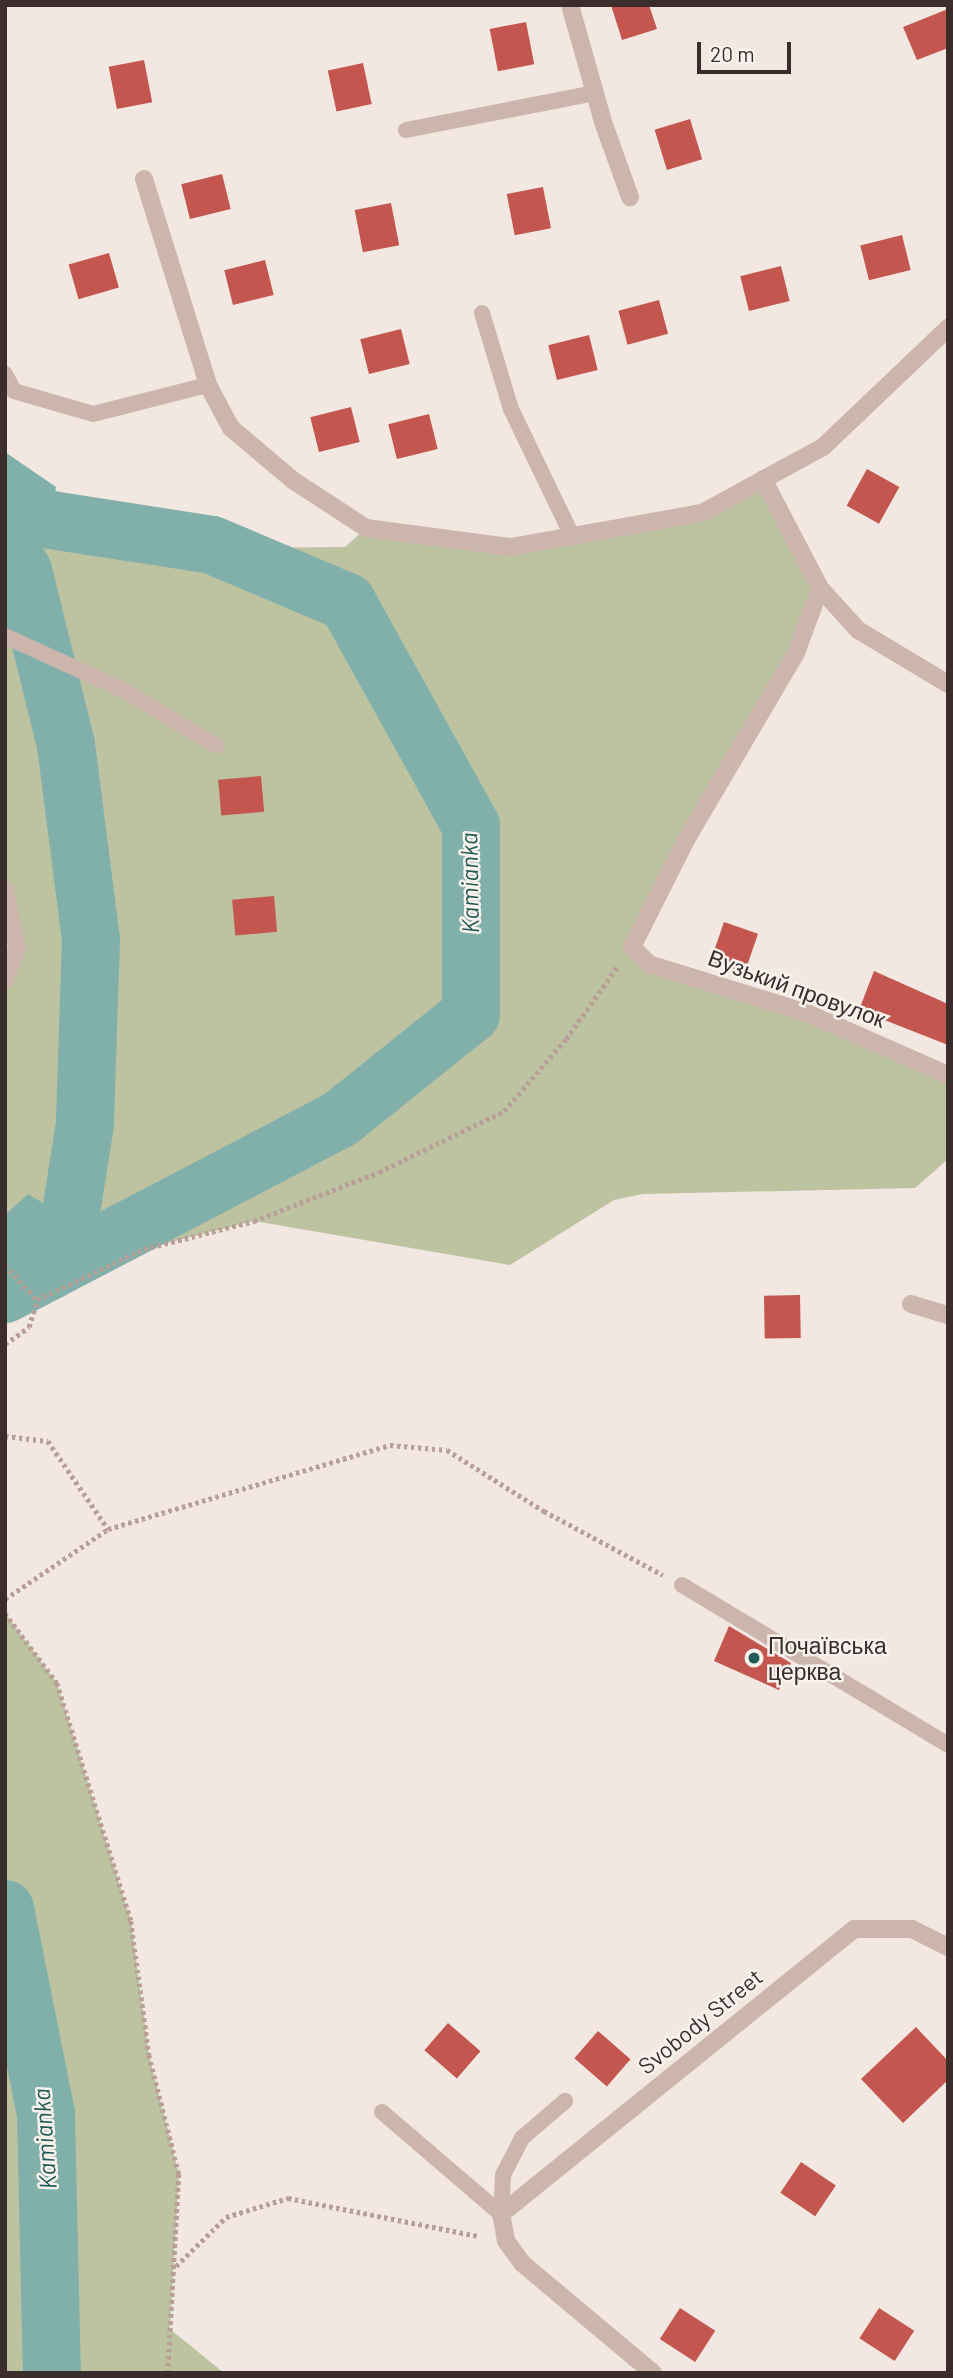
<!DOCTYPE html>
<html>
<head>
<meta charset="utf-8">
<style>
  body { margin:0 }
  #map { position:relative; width:953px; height:2378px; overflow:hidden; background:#f3e7e1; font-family:Barlow,sans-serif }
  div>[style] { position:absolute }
  .green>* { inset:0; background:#bdc2a1 }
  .water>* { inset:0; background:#80b0a9 }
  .river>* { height:58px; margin:-29px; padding:0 29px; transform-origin:29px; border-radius:29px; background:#80b0a9 }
  .building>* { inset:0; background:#c3574f; transform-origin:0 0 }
  .path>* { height:4.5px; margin-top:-2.25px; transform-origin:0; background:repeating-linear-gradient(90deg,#b79f97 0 3.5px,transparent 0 7px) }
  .lane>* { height:16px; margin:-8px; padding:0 8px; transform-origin:8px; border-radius:8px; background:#cbb5ac }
  .street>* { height:18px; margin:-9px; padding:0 9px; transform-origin:9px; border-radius:9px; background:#cbb5ac }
  .dots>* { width:19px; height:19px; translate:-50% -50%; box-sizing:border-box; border:4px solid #faf2ed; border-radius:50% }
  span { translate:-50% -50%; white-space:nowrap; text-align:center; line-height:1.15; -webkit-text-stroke:5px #faf2ed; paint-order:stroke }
  .street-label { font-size:23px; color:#3a2d2b }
  .poi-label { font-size:23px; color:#3a2d2b }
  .left { translate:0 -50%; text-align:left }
  .water-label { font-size:24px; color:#215b55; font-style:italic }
  .frame { position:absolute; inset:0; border:7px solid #3a2d2b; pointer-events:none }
  .scale { position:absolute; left:697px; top:42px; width:94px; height:32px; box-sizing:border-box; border:4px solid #3a2d2b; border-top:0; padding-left:9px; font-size:21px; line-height:24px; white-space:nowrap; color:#3a2d2b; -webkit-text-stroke:5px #faf2ed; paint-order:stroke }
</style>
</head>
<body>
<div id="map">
  <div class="green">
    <div style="clip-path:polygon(763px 479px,820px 588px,796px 653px,632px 947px,649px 964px,714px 981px,948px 1075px,948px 1159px,915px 1188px,643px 1194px,614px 1200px,510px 1265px,254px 1221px,144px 1249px,123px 1232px,5px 1289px,5px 980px,17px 948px,5px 889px,5px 505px,51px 520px,212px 545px,133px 549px,345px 547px,366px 528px,511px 547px,702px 513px)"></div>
    <div style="clip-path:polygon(5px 1613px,57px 1683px,131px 1921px,149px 2055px,179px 2174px,170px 2329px,224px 2373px,5px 2373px)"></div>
  </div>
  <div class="water">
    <div style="clip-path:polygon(5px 452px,56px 487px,51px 520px,23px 571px,5px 562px)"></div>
    <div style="clip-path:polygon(28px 1194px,89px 1231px,109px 1256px,5px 1307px,5px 1215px)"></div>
  </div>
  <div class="river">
    <div style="left:5px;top:505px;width:48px;rotate:18.1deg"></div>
    <div style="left:51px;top:520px;width:163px;rotate:8.8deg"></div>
    <div style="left:212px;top:545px;width:147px;rotate:22.9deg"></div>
    <div style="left:347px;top:602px;width:256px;rotate:61deg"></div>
    <div style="left:471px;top:826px;width:188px;rotate:90deg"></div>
    <div style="left:471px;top:1014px;width:168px;rotate:141.3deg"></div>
    <div style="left:340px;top:1119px;width:378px;rotate:152.4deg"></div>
    <div style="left:5px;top:542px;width:34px;rotate:58deg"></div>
    <div style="left:23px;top:571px;width:179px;rotate:76.1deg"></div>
    <div style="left:66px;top:745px;width:196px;rotate:82.7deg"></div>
    <div style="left:91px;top:939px;width:185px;rotate:91.9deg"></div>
    <div style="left:85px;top:1124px;width:96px;rotate:99deg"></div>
    <div style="left:70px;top:1219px;width:57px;rotate:112.5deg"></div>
    <div style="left:5px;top:1909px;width:209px;rotate:78.7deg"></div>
    <div style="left:46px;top:2114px;width:259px;rotate:88.7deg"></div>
  </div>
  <div class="building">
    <div style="clip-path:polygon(611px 5px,649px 5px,657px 29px,622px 40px)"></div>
    <div style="clip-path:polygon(948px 9px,948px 48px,917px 60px,903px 27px)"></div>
    <div style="left:526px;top:22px;width:43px;height:37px;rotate:79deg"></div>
    <div style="left:144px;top:60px;width:43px;height:36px;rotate:79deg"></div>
    <div style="left:363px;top:63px;width:42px;height:36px;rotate:78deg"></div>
    <div style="left:690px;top:119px;width:42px;height:37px;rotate:73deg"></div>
    <div style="left:222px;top:174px;width:36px;height:42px;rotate:76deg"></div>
    <div style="left:543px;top:187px;width:42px;height:37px;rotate:79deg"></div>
    <div style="left:391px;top:203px;width:43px;height:37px;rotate:79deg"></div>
    <div style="left:902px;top:235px;width:36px;height:43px;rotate:76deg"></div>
    <div style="left:109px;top:253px;width:36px;height:42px;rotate:74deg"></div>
    <div style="left:265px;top:260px;width:36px;height:42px;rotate:76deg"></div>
    <div style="left:781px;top:266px;width:36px;height:42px;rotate:76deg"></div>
    <div style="left:659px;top:300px;width:35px;height:42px;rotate:75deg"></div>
    <div style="left:401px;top:329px;width:36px;height:42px;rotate:76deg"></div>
    <div style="left:589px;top:335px;width:36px;height:42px;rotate:76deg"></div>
    <div style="left:351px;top:407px;width:36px;height:42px;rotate:76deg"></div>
    <div style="left:429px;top:414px;width:36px;height:42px;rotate:76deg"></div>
    <div style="left:867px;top:469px;width:37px;height:42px;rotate:29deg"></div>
    <div style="left:261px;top:776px;width:36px;height:43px;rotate:85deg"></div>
    <div style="left:274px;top:896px;width:36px;height:42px;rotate:85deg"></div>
    <div style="left:724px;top:922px;width:36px;height:42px;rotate:19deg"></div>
    <div style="clip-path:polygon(874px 971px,948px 1004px,948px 1045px,859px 1010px)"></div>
    <div style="left:800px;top:1295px;width:43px;height:36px;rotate:89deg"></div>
    <div style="clip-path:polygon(729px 1626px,791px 1663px,779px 1690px,714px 1661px)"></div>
    <div style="left:448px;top:2023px;width:43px;height:36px;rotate:41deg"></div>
    <div style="clip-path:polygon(916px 2027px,948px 2061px,948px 2080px,903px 2123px,861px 2079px)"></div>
    <div style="left:598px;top:2031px;width:43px;height:36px;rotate:41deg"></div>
    <div style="left:801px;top:2162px;width:42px;height:37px;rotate:34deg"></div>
    <div style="left:680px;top:2308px;width:42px;height:37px;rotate:33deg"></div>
    <div style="left:879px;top:2308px;width:42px;height:36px;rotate:33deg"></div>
  </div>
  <div class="path">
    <div style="left:5px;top:1265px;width:47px;rotate:47.6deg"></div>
    <div style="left:37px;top:1300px;width:119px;rotate:-25.5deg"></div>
    <div style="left:144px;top:1249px;width:114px;rotate:-14.3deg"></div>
    <div style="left:254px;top:1221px;width:134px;rotate:-21.4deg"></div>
    <div style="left:379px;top:1172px;width:139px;rotate:-26deg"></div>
    <div style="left:504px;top:1111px;width:95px;rotate:-49.3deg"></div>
    <div style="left:566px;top:1039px;width:88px;rotate:-54.7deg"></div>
    <div style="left:5px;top:1344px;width:29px;rotate:-35deg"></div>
    <div style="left:29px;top:1327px;width:28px;rotate:-73deg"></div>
    <div style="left:5px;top:1436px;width:43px;rotate:6.6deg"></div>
    <div style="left:48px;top:1441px;width:107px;rotate:55.7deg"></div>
    <div style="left:5px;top:1599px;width:125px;rotate:-34.2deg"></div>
    <div style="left:108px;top:1529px;width:294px;rotate:-16.6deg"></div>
    <div style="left:390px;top:1445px;width:57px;rotate:5deg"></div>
    <div style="left:447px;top:1450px;width:115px;rotate:32.2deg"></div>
    <div style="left:544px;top:1511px;width:135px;rotate:28.3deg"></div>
    <div style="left:5px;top:1613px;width:87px;rotate:53.4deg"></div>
    <div style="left:57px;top:1683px;width:249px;rotate:72.7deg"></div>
    <div style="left:131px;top:1921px;width:135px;rotate:82.3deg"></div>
    <div style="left:149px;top:2055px;width:123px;rotate:75.9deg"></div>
    <div style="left:179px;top:2174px;width:199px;rotate:93.2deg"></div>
    <div style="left:176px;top:2266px;width:70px;rotate:-44.4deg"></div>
    <div style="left:226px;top:2217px;width:65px;rotate:-17deg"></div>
    <div style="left:288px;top:2198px;width:195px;rotate:11.3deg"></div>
  </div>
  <div class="lane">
    <div style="left:406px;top:130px;width:193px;rotate:-11.1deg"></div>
    <div style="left:482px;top:313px;width:100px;rotate:73.2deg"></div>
    <div style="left:511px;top:409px;width:141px;rotate:64.3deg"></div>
    <div style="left:5px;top:374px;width:19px;rotate:62deg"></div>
    <div style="left:14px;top:391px;width:82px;rotate:16.2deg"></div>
    <div style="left:93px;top:414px;width:119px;rotate:-14.2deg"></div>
    <div style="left:5px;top:636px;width:130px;rotate:24.6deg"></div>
    <div style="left:123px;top:690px;width:109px;rotate:30.8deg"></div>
    <div style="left:682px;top:1585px;width:310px;rotate:31deg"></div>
    <div style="left:382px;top:2112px;width:157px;rotate:40.6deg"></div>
    <div style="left:501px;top:2214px;width:39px;rotate:-87deg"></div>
    <div style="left:503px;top:2175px;width:42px;rotate:-62.8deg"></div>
    <div style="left:522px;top:2138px;width:57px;rotate:-40.7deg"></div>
  </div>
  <div class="street">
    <div style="left:570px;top:5px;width:122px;rotate:74.2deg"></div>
    <div style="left:603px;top:122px;width:80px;rotate:70.2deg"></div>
    <div style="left:144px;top:179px;width:216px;rotate:72.7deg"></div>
    <div style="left:208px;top:385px;width:49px;rotate:61.9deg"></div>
    <div style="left:231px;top:428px;width:82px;rotate:40.1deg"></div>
    <div style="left:294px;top:481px;width:86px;rotate:33.1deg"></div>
    <div style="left:366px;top:528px;width:146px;rotate:7.5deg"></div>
    <div style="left:511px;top:547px;width:194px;rotate:-10.1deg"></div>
    <div style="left:702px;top:513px;width:138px;rotate:-28.6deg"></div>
    <div style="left:823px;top:447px;width:173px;rotate:-43.6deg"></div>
    <div style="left:763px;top:479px;width:123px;rotate:62.4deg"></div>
    <div style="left:820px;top:588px;width:69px;rotate:110.3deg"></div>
    <div style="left:796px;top:653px;width:217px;rotate:120.5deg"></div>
    <div style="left:686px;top:840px;width:120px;rotate:116.8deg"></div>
    <div style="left:632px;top:947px;width:24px;rotate:45deg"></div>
    <div style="left:649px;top:964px;width:165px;rotate:17.2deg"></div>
    <div style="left:807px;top:1013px;width:154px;rotate:23.7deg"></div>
    <div style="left:820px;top:588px;width:57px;rotate:47.9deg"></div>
    <div style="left:858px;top:630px;width:105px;rotate:31deg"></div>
    <div style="left:5px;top:889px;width:60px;rotate:78.5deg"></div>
    <div style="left:17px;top:948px;width:34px;rotate:111deg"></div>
    <div style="left:911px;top:1304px;width:39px;rotate:17deg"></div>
    <div style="left:653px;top:2373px;width:171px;rotate:-140deg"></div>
    <div style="left:522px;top:2263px;width:27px;rotate:-126deg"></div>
    <div style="left:506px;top:2241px;width:27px;rotate:-100deg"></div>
    <div style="left:501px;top:2214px;width:454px;rotate:-38.9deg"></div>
    <div style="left:854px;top:1929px;width:58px"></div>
    <div style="left:912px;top:1929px;width:40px;rotate:26.6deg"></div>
  </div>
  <div class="dots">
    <div style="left:754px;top:1658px;background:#215b55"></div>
  </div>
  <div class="street-label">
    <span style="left:797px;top:988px;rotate:20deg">Вузький провулок</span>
    <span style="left:700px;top:2021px;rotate:-39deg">Svobody Street</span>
  </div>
  <div class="poi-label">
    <span class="left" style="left:768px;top:1658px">Почаївська<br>церква</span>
  </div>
  <div class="water-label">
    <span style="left:469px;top:883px;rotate:-91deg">Kamianka</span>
    <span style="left:44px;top:2139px;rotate:-94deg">Kamianka</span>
  </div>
  <div class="frame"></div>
  <div class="scale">20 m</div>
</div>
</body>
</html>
